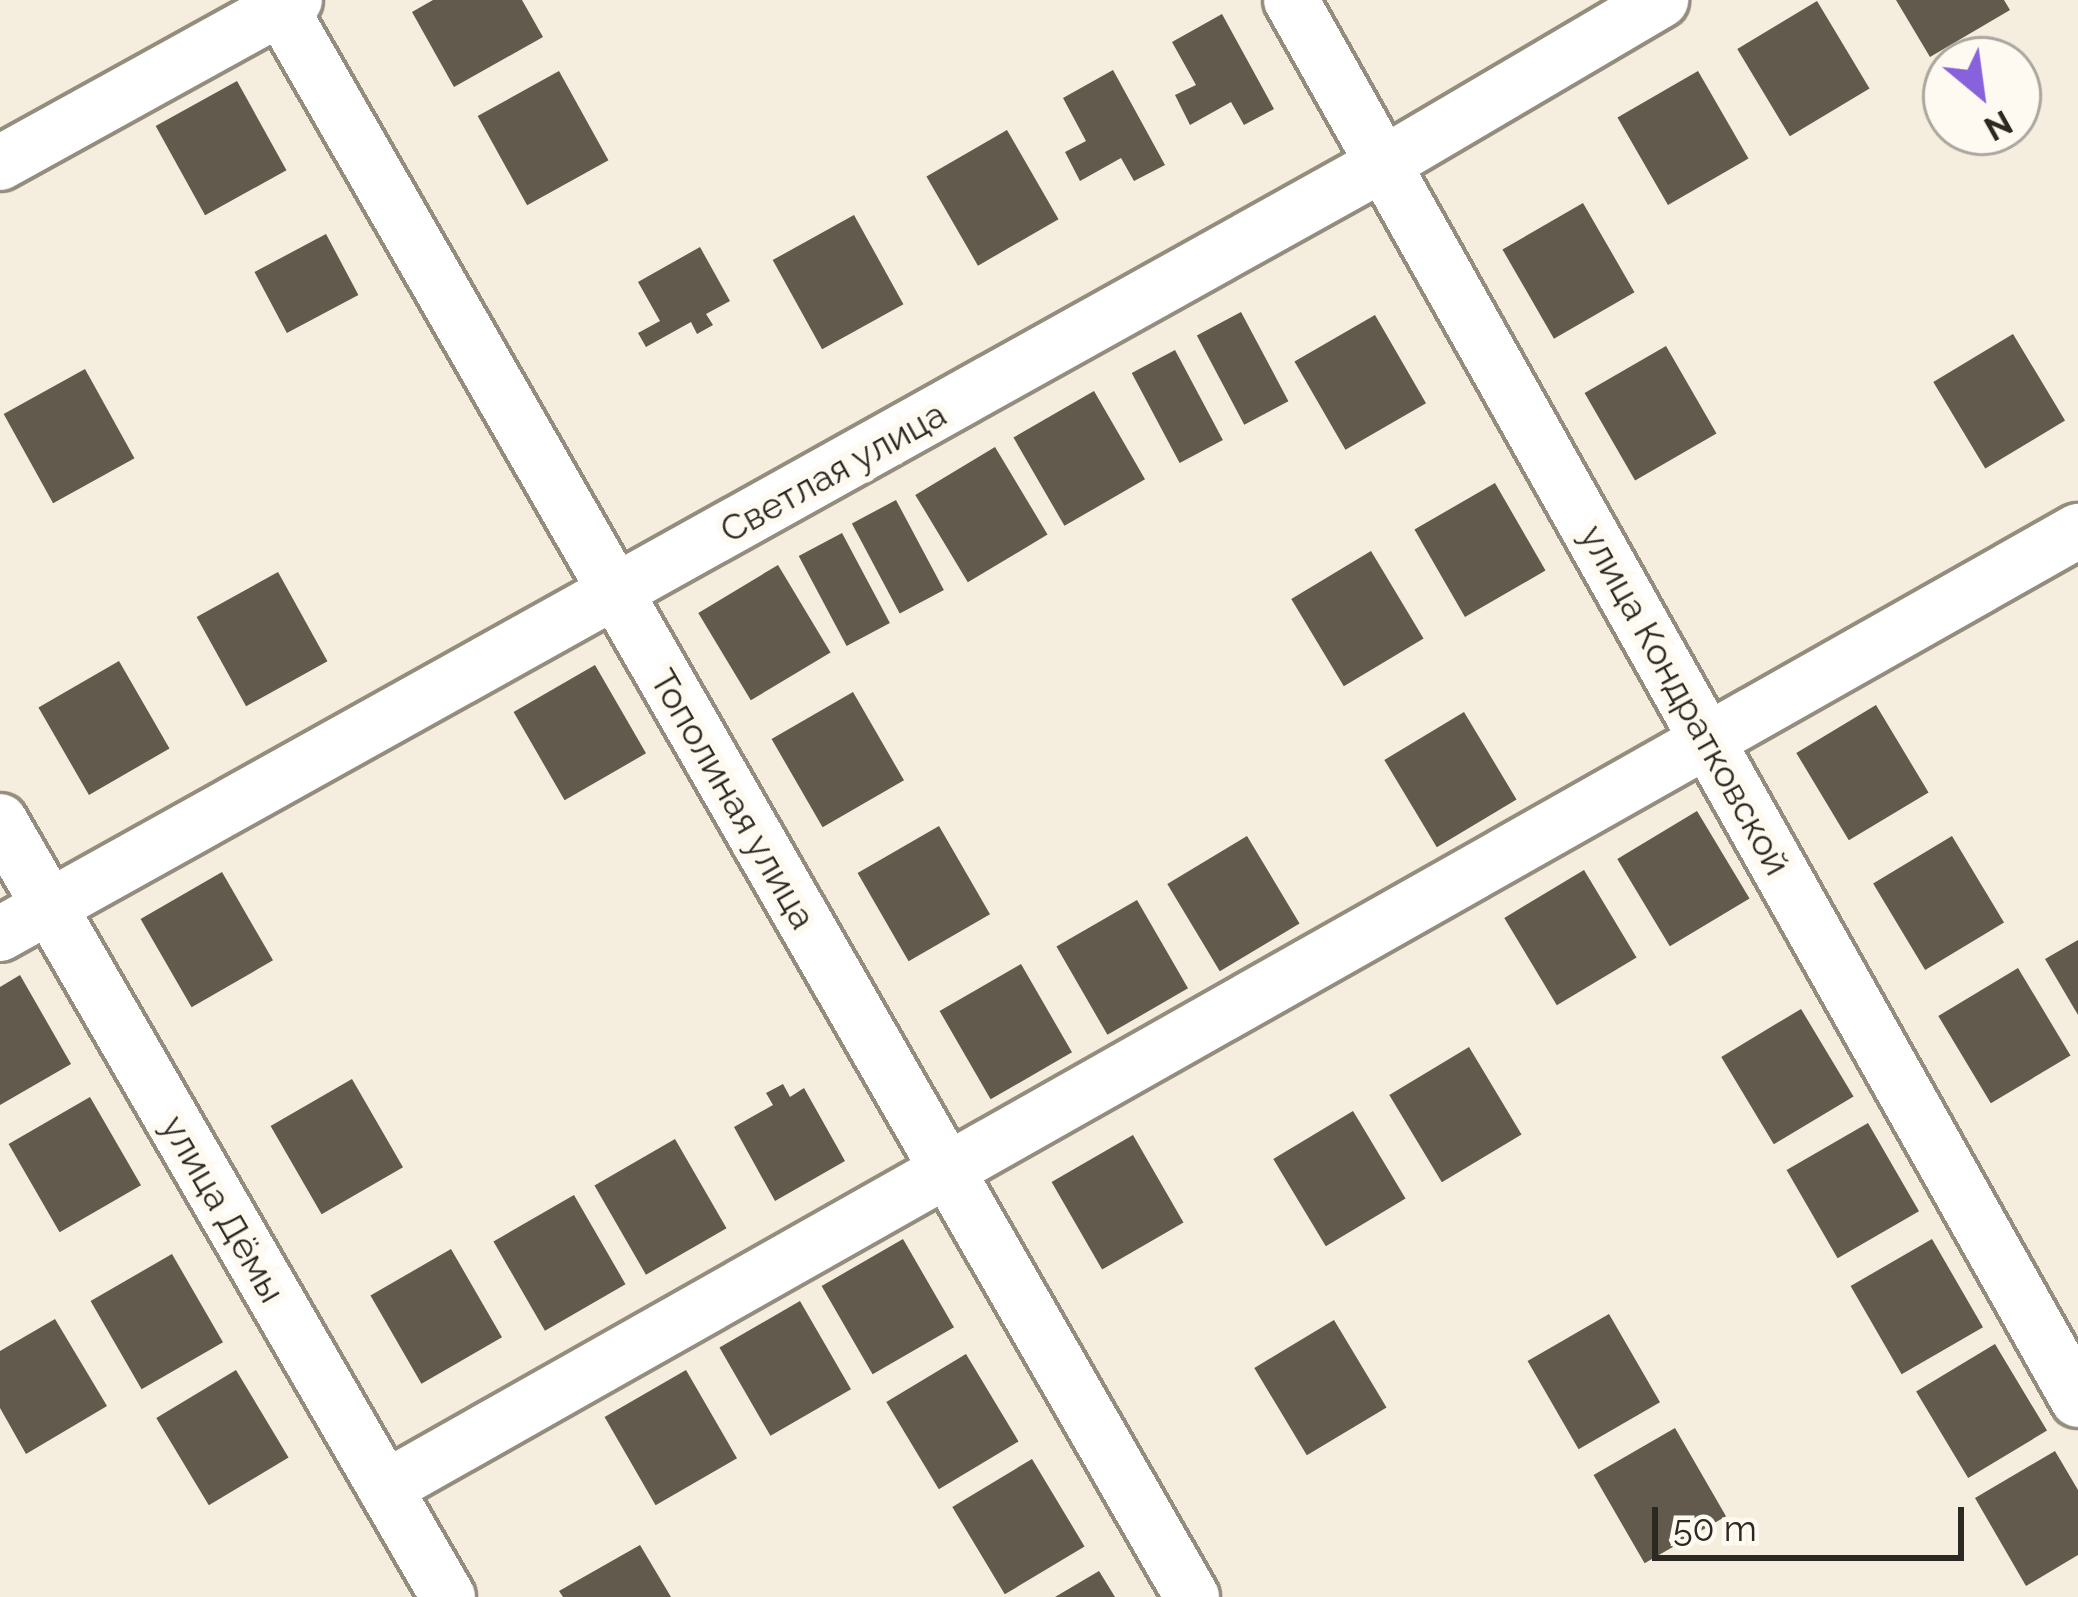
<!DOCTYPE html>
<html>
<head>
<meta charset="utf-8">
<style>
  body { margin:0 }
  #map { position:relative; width:2078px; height:1597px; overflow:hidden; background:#f5eddd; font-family:Raleway,sans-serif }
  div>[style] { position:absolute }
  .building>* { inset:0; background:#615a4d; transform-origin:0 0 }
  .roads { filter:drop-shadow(3px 0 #948d7e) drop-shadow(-3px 0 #948d7e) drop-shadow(0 3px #948d7e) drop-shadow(0 -3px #948d7e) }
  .minor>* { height:54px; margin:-27px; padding:0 27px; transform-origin:27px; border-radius:27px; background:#fff }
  span { translate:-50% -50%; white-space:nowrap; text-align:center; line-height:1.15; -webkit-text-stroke:12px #fffaf1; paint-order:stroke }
  .street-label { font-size:36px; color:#2c2923 }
  .north { position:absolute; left:1922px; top:36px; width:120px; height:120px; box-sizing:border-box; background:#fffaf1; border:3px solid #aba69f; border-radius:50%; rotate:151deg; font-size:33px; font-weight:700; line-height:48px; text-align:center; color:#2c2923 }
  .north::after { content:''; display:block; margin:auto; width:42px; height:54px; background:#8862dc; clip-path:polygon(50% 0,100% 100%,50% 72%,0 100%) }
  .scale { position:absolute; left:1652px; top:1507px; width:312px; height:54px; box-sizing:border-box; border:6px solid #2c2923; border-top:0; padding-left:15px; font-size:36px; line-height:42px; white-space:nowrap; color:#2c2923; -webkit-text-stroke:9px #fffaf1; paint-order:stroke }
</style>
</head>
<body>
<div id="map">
  <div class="building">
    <div style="clip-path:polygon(433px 0,522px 0,543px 37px,454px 87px,412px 12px)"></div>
    <div style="clip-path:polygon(1896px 0,2004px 0,2010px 10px,1930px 57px)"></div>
    <div style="left:1817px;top:1px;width:102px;height:93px;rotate:59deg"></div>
    <div style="clip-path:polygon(1222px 14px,1274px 109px,1244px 125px,1231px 102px,1190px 125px,1175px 95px,1196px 85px,1172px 42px)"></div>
    <div style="clip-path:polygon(1113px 70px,1165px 165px,1134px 181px,1121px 158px,1080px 181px,1065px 152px,1086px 141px,1063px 98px)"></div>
    <div style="left:559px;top:71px;width:102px;height:93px;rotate:61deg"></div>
    <div style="left:1698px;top:71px;width:101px;height:93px;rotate:60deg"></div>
    <div style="left:237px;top:81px;width:102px;height:93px;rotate:61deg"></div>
    <div style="left:1007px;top:130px;width:103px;height:93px;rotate:60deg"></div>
    <div style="left:1583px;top:203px;width:103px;height:93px;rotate:60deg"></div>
    <div style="left:854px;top:215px;width:102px;height:93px;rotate:61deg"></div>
    <div style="left:326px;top:234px;width:69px;height:81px;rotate:62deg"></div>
    <div style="clip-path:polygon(700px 247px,730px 301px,706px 314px,713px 325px,697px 334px,691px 322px,646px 347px,638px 333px,660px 321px,638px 282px)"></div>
    <div style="left:1241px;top:312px;width:101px;height:50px;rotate:62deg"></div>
    <div style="left:1375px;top:315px;width:102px;height:93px;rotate:60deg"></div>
    <div style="left:2013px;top:334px;width:101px;height:93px;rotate:59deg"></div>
    <div style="left:1666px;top:346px;width:101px;height:94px;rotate:60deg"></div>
    <div style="left:1175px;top:350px;width:102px;height:49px;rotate:62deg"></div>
    <div style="left:85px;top:369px;width:102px;height:93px;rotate:61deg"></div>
    <div style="left:1094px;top:391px;width:102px;height:93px;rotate:60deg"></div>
    <div style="left:995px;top:447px;width:102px;height:93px;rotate:59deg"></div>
    <div style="left:1495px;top:483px;width:101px;height:93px;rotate:60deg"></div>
    <div style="left:896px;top:500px;width:102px;height:50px;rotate:62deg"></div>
    <div style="left:842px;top:533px;width:102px;height:49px;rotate:62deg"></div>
    <div style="left:1371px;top:551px;width:102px;height:93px;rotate:59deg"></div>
    <div style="left:778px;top:565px;width:102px;height:93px;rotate:59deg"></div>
    <div style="left:278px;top:572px;width:102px;height:93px;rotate:61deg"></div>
    <div style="left:119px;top:661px;width:101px;height:93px;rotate:60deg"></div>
    <div style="left:595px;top:665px;width:102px;height:94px;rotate:60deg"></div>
    <div style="left:853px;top:692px;width:102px;height:94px;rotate:60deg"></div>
    <div style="left:1876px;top:705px;width:102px;height:93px;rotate:59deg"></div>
    <div style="left:1464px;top:712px;width:102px;height:93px;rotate:59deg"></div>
    <div style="left:1697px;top:811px;width:102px;height:93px;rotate:59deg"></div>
    <div style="left:939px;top:826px;width:102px;height:94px;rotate:60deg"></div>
    <div style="left:1247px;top:836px;width:102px;height:93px;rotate:59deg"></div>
    <div style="left:1952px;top:836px;width:101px;height:92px;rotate:59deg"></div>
    <div style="left:1584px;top:870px;width:102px;height:93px;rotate:59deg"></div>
    <div style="left:222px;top:872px;width:102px;height:94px;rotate:60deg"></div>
    <div style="left:1137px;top:900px;width:102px;height:93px;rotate:60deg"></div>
    <div style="clip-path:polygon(2078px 940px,2078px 1015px,2045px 959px)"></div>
    <div style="left:1021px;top:964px;width:102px;height:94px;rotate:60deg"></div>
    <div style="left:2018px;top:968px;width:102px;height:93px;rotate:59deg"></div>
    <div style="clip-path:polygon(20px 975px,71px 1064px,0 1105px,0 987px)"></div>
    <div style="left:1801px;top:1009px;width:102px;height:93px;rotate:59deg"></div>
    <div style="left:1469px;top:1047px;width:102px;height:93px;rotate:59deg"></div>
    <div style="left:352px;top:1079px;width:102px;height:94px;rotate:60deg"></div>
    <div style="clip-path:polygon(783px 1084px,790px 1097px,804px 1088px,845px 1161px,775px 1201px,734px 1127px,773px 1105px,766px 1093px)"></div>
    <div style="left:90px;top:1097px;width:102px;height:94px;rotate:60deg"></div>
    <div style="left:1353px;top:1111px;width:102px;height:93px;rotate:59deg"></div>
    <div style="left:1868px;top:1123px;width:102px;height:94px;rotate:60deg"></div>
    <div style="left:1133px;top:1135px;width:101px;height:94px;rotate:60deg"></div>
    <div style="left:675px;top:1139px;width:103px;height:93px;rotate:60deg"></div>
    <div style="left:574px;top:1195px;width:103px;height:93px;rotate:60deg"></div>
    <div style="left:903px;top:1239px;width:102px;height:94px;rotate:60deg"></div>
    <div style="left:1932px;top:1239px;width:102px;height:94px;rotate:60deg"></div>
    <div style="left:451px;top:1249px;width:102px;height:93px;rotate:60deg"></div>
    <div style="left:172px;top:1254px;width:102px;height:94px;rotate:60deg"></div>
    <div style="left:800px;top:1301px;width:102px;height:93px;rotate:60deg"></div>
    <div style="left:1609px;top:1314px;width:102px;height:94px;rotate:60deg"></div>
    <div style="clip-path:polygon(55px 1319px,107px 1406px,26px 1454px,0 1408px,0 1351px)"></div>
    <div style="left:1334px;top:1320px;width:102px;height:93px;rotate:59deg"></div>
    <div style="left:1995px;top:1344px;width:101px;height:92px;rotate:59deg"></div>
    <div style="left:966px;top:1354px;width:102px;height:93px;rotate:59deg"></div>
    <div style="left:236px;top:1370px;width:102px;height:93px;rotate:59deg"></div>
    <div style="left:686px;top:1370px;width:102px;height:94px;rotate:60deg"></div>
    <div style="left:1675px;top:1428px;width:102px;height:94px;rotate:60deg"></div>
    <div style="clip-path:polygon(2055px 1451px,2078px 1490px,2078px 1555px,2026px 1586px,1975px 1498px)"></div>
    <div style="left:1032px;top:1459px;width:102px;height:93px;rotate:59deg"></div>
    <div style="clip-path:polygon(640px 1545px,671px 1597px,563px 1597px,559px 1591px)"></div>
    <div style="clip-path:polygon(1099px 1571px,1115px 1597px,1055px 1597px)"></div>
  </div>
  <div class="roads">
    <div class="minor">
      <div style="left:276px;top:0;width:1841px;rotate:60.16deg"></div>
      <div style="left:1291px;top:0;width:1606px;rotate:60.66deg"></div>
      <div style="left:0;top:163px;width:337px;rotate:-28.9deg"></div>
      <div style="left:0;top:821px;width:896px;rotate:60deg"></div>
      <div style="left:0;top:934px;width:1583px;rotate:-29.11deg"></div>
      <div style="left:1383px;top:164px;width:323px;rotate:-30.5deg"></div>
      <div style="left:385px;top:1488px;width:1945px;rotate:-29.48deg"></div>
    </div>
  </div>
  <div class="street-label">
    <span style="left:833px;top:472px;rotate:-29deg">Светлая улица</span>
    <span style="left:1685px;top:700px;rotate:61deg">улица Кондратковской</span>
    <span style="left:733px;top:799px;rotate:60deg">Тополиная улица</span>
    <span style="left:223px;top:1209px;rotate:60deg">улица Дёмы</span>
  </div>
  <div class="north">N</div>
  <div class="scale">50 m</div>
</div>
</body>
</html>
